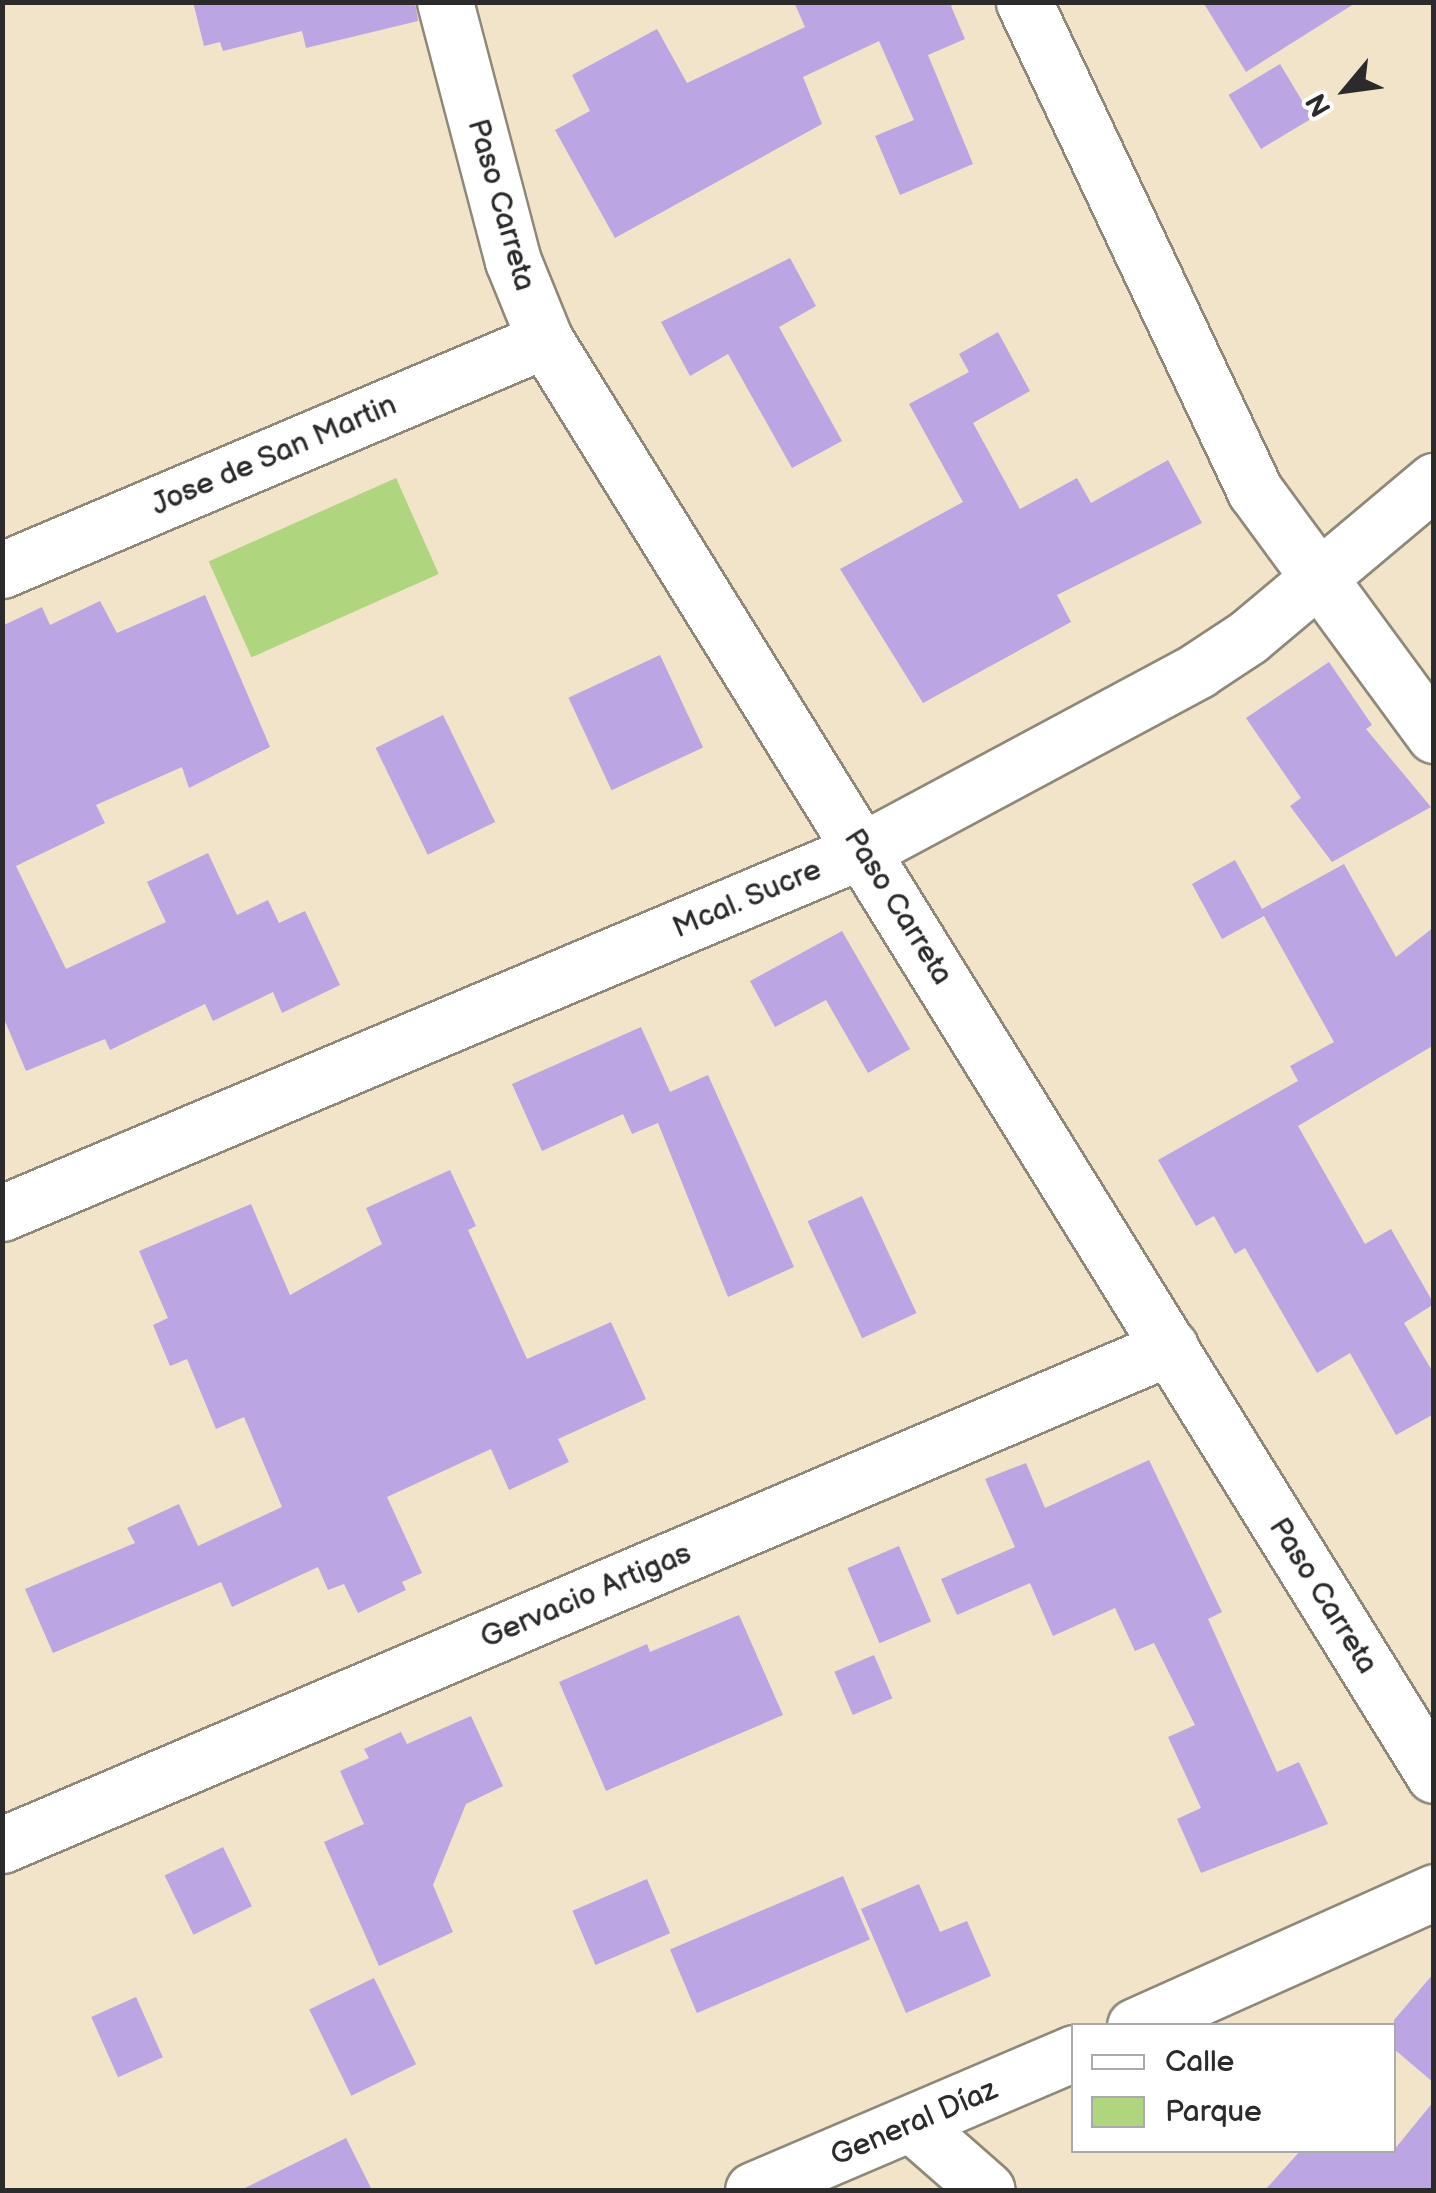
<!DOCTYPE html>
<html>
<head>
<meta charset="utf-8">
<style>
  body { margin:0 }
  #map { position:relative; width:1436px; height:2193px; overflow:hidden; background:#f1e4c9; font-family:"Balsamiq Sans",sans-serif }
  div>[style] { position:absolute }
  .green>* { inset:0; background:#afd57f; transform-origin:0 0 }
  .building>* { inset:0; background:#bba5e2; transform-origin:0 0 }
  .roads { filter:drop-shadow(2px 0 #8e887a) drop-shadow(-2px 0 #8e887a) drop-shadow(0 2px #8e887a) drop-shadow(0 -2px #8e887a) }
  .street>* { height:55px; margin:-27.5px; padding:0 27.5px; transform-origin:27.5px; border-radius:27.5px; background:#fff }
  span { translate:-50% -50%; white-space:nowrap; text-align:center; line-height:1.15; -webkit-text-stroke:9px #fff; paint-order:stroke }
  .street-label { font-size:30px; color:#2b2b2b }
  .frame { position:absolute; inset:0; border:5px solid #2b2b2b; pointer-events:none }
  .legend { position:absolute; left:1071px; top:2023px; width:325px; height:130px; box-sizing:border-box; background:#fff; border:2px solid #aaa; margin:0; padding:12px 18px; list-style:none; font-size:30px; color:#2b2b2b }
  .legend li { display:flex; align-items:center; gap:20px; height:50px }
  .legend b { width:50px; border:2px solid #aaa }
  .north { position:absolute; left:1296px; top:40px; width:100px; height:100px; -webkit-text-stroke:8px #fff; paint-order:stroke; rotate:241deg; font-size:28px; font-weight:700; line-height:40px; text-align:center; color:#2b2b2b }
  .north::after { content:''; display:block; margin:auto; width:35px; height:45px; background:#2b2b2b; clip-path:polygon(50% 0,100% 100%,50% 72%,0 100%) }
</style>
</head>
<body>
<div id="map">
  <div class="green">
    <div style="left:396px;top:478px;width:105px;height:205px;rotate:66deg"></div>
  </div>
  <div class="building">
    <div style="clip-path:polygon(193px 2px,415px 2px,418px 21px,306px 48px,302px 31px,223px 51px,220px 42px,204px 46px)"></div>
    <div style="clip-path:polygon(794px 2px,959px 2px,951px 6px,965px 39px,928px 55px,973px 164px,900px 195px,875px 136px,914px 120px,879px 41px,803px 77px,822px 124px,615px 238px,555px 130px,590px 111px,572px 75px,657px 29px,687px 83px,805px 27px)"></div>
    <div style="clip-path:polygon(1203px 2px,1357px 2px,1246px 72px)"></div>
    <div style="left:1280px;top:64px;width:63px;height:60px;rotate:59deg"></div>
    <div style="clip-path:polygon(790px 258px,816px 306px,779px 327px,842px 441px,792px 468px,728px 354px,690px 376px,661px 322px)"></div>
    <div style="clip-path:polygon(998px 332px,1030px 391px,973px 423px,1020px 509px,1077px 478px,1091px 503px,1168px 460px,1202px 523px,1057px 595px,1071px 622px,923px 703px,840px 569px,963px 502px,909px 404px,969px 372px,959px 354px)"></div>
    <div style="clip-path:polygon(205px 595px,270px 747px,189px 788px,182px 767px,96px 805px,105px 823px,16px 866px,66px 969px,166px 922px,147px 882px,208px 853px,237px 915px,268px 900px,279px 923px,305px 911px,340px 985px,282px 1013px,273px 992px,213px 1021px,205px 1004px,110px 1050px,105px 1039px,26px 1071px,2px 1014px,2px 626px,42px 607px,50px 625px,100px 601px,117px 633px)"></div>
    <div style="left:660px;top:655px;width:102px;height:101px;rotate:65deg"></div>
    <div style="clip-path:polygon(1329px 662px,1372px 725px,1366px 729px,1431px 807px,1332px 862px,1290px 806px,1301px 798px,1246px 718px)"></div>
    <div style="left:443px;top:715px;width:119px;height:75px;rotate:64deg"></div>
    <div style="clip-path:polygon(1235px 860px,1262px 909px,1344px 864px,1396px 957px,1434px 927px,1434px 1045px,1298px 1126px,1365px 1244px,1391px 1229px,1434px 1304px,1404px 1323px,1434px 1374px,1434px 1414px,1396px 1435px,1350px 1353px,1317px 1373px,1245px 1248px,1235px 1254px,1214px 1216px,1196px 1226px,1158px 1160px,1298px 1081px,1290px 1066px,1334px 1042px,1264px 916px,1222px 939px,1192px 884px)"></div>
    <div style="clip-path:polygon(842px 931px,910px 1049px,868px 1073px,826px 1000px,775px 1027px,750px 981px)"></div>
    <div style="clip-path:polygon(641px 1027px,670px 1092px,708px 1075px,794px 1267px,728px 1297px,658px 1123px,632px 1134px,623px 1114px,542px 1151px,512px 1084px)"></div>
    <div style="clip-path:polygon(450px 1170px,476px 1226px,468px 1230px,527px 1359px,611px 1322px,646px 1399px,558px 1439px,569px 1462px,509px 1490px,491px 1449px,387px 1497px,422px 1573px,402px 1582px,406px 1590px,358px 1613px,344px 1584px,328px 1590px,318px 1567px,232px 1607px,221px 1582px,53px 1653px,25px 1589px,135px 1543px,127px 1528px,179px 1504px,198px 1546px,282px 1507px,244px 1417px,216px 1429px,187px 1359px,170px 1366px,153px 1325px,168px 1318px,139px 1251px,251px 1204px,290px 1295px,382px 1244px,366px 1208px)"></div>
    <div style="left:862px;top:1196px;width:129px;height:60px;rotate:65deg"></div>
    <div style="clip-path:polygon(1149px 1460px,1222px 1612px,1208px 1619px,1277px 1772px,1299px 1762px,1328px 1824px,1201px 1873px,1177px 1819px,1201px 1808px,1168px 1737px,1195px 1725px,1154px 1643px,1135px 1651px,1115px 1608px,1053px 1636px,1030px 1583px,957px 1615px,941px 1579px,1015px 1547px,985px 1479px,1026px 1463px,1045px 1508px)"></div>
    <div style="left:899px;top:1546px;width:82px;height:56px;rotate:67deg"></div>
    <div style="clip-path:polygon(739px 1615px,783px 1715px,606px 1791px,559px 1682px,647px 1644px,650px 1652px)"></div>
    <div style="left:874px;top:1655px;width:47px;height:43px;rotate:67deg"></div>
    <div style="clip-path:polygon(471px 1716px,503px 1786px,466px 1804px,433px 1885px,453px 1932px,379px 1966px,324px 1842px,364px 1824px,340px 1771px,369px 1758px,364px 1749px,401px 1732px,407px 1744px)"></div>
    <div style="left:223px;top:1847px;width:66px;height:65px;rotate:64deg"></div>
    <div style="left:843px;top:1876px;width:69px;height:188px;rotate:67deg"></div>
    <div style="left:647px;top:1879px;width:59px;height:81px;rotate:67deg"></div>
    <div style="clip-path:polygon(919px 1884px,940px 1932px,967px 1921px,991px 1976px,906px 2013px,861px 1909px)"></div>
    <div style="clip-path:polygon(1434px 1973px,1434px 2083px,1394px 2049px,1394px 2020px)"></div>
    <div style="left:374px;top:1978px;width:96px;height:72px;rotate:64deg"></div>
    <div style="left:136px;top:1997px;width:66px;height:49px;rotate:66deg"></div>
    <div style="clip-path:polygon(1434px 2101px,1434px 2190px,1265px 2190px,1301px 2150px,1394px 2150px)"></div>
    <div style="clip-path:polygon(346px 2138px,372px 2190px,241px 2190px)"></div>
  </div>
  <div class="roads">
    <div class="street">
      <div style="left:445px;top:2px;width:268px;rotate:75.3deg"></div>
      <div style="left:513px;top:261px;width:85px;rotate:67.9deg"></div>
      <div style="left:545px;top:340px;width:1688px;rotate:58.22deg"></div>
      <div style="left:1024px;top:2px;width:541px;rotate:64.71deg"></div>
      <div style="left:1255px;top:491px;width:303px;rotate:53.7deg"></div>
      <div style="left:2px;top:570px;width:590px;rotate:-22.96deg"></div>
      <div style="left:2px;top:1213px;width:934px;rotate:-22.86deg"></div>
      <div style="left:863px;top:850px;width:380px;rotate:-28.2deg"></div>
      <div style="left:1198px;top:670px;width:60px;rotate:-33.4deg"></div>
      <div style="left:1248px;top:637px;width:243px;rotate:-40deg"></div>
      <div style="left:2px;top:1845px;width:1270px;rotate:-23.09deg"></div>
      <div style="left:1135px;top:2026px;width:328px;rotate:-24.1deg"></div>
      <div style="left:913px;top:2125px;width:98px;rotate:41.3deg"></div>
      <div style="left:753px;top:2190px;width:349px;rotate:-23.1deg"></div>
    </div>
  </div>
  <div class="street-label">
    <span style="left:501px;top:205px;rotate:74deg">Paso Carreta</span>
    <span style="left:274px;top:455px;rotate:-23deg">Jose de San Martin</span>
    <span style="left:747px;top:899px;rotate:-23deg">Mcal. Sucre</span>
    <span style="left:898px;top:907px;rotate:58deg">Paso Carreta</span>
    <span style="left:586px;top:1596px;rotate:-23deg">Gervacio Artigas</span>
    <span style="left:1323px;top:1596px;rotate:58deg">Paso Carreta</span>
    <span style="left:914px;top:2123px;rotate:-23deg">General Díaz</span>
  </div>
  <div class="frame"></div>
  <ul class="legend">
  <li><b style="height:12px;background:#fff"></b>Calle</li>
  <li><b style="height:28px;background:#afd57f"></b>Parque</li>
  </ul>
  <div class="north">N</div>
</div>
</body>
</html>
